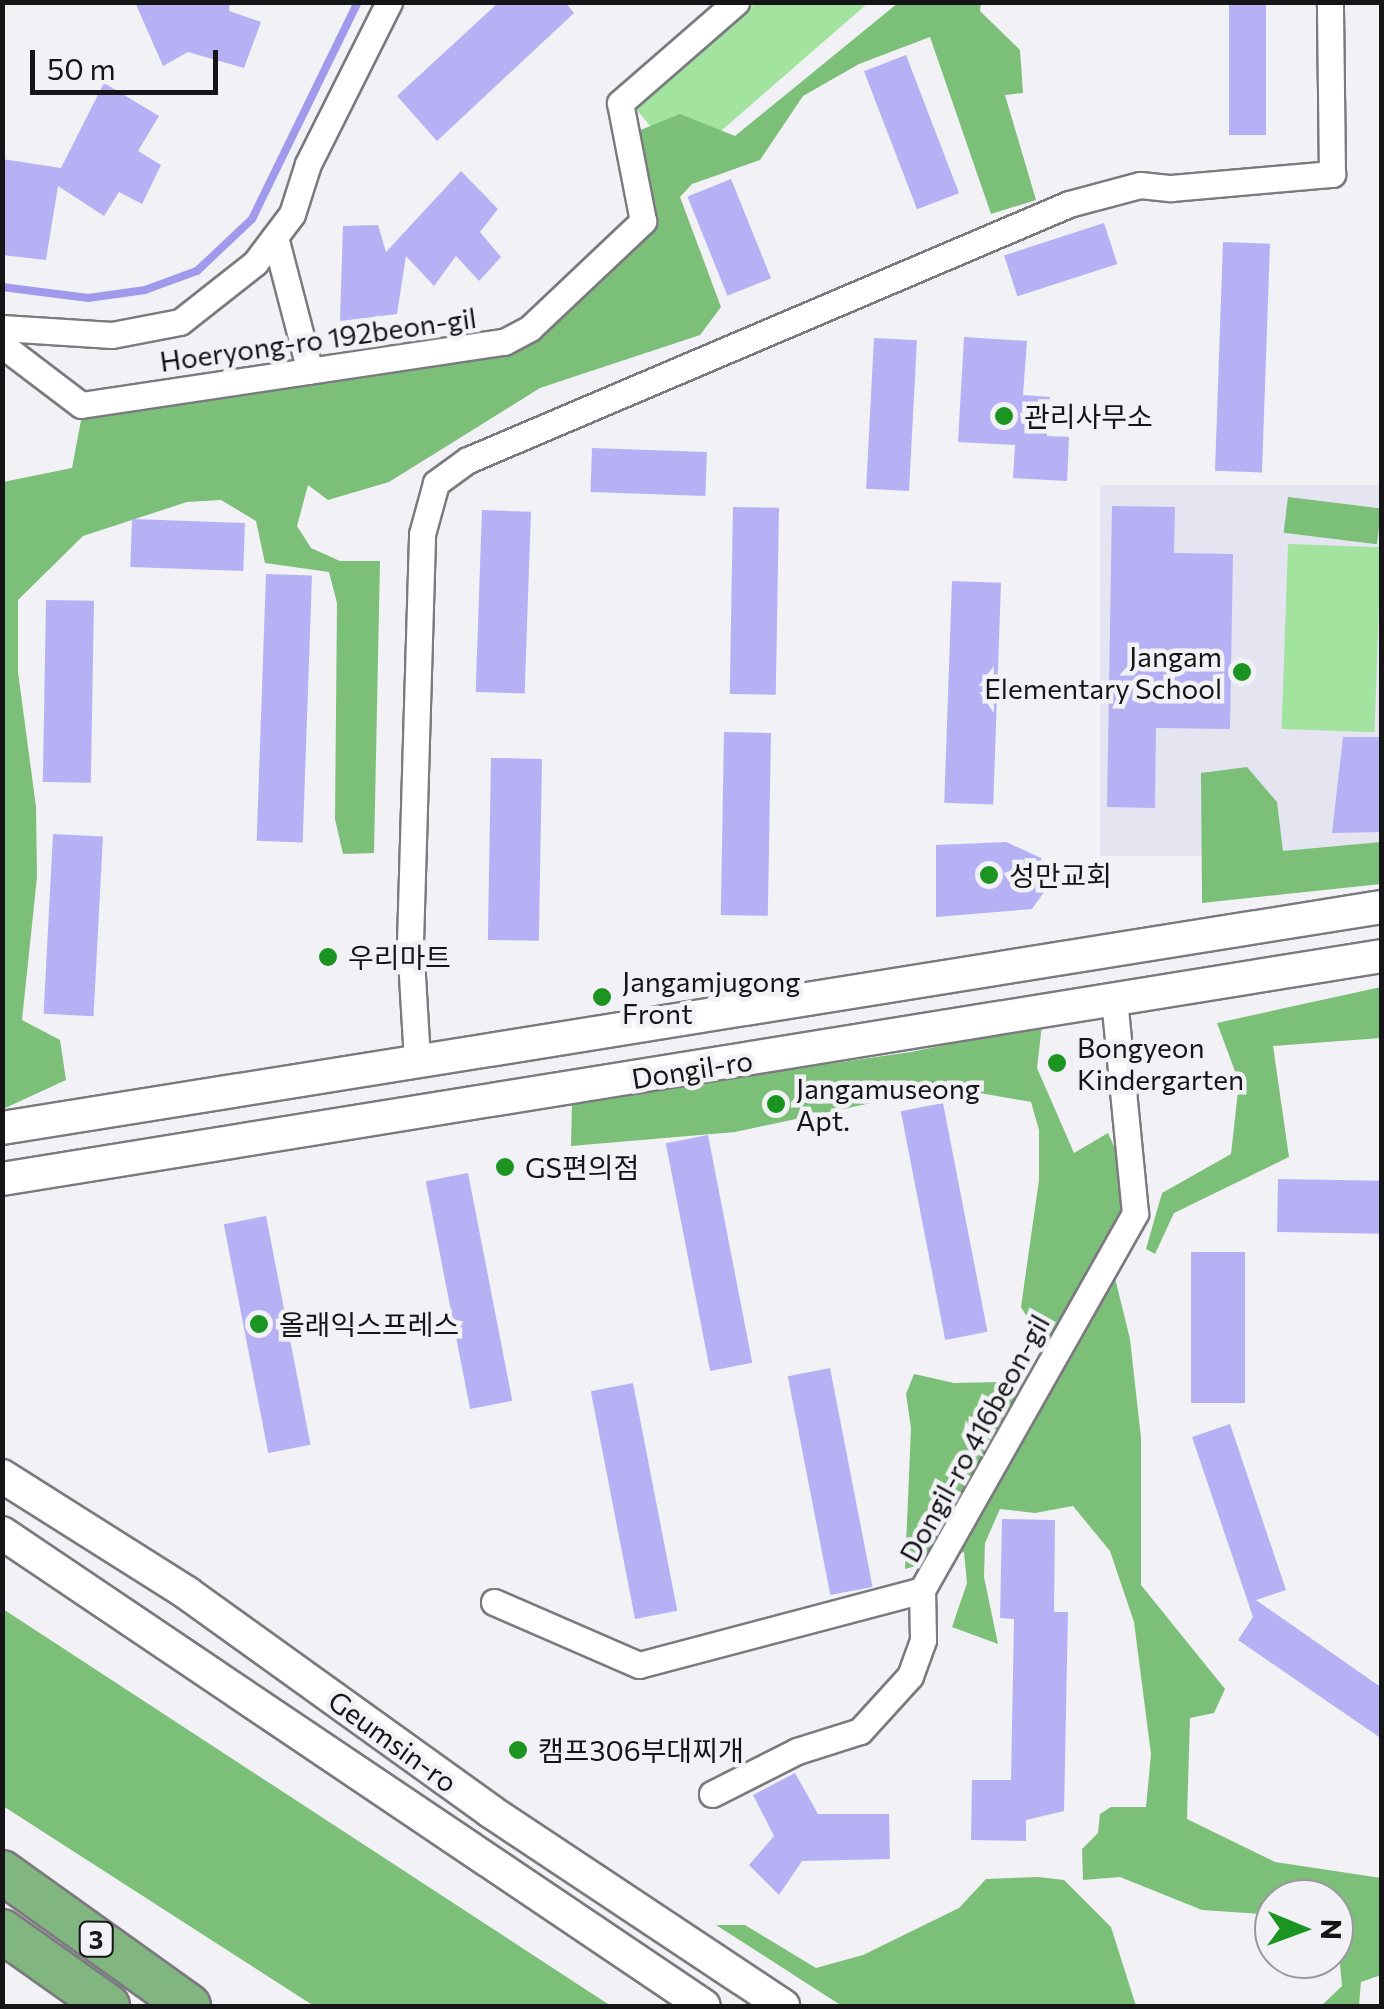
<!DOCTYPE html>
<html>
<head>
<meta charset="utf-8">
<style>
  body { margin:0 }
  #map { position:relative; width:1384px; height:2009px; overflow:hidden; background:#f1f1f6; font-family:Commissioner,"Noto Sans KR",sans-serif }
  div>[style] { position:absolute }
  .built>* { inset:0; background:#e5e5f2; transform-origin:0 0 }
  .green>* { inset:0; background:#a2e39f; transform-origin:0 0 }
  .forest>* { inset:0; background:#7cbf79; transform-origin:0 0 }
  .stream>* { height:8px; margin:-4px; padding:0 4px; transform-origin:4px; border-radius:4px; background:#a19aec }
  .building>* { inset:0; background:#b6b1f5; transform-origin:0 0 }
  .roads { filter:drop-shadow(2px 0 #7a7a7f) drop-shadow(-2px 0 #7a7a7f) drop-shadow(0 2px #7a7a7f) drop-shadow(0 -2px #7a7a7f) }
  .minor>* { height:25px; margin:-12.5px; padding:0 12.5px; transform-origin:12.5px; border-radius:12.5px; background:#fff }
  .tertiary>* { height:32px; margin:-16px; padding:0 16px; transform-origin:16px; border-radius:16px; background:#fff }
  .trunk>* { height:42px; margin:-21px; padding:0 21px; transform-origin:21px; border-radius:21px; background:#82b680 }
  .dots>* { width:28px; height:28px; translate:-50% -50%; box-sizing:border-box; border:5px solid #f1f1f6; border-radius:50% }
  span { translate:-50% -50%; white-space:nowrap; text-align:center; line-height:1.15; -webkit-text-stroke:9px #f1f1f6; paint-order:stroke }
  .shield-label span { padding:2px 8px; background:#f1f1f6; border:2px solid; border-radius:8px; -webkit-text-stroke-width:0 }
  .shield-label { font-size:25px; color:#151517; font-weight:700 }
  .street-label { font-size:28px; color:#151517 }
  .poi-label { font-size:28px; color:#151517 }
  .left { translate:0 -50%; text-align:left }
  .right { translate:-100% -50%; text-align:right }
  .frame { position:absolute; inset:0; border:5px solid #151517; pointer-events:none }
  .north { position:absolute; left:1254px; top:1879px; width:100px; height:100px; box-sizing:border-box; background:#f1f1f6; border:2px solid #99999d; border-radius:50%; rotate:91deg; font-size:28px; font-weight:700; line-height:40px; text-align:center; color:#151517 }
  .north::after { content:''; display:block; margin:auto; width:35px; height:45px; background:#1c9422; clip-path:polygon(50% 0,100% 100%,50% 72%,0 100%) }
  .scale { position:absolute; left:30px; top:50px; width:188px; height:45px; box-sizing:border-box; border:5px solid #151517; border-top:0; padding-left:12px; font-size:30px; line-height:35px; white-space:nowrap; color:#151517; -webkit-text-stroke:8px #f1f1f6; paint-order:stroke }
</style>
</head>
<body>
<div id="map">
  <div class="built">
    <div style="left:1381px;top:485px;width:371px;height:281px;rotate:90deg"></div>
  </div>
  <div class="green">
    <div style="clip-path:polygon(756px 3px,868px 3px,683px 164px,635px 108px)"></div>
    <div style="left:1288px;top:544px;width:93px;height:185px;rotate:2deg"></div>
  </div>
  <div class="forest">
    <div style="clip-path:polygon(898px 3px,981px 3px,980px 11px,1020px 50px,1023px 93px,1005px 95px,1036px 200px,991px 214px,930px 37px,859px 64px,803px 96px,760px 160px,692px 184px,680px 197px,721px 307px,700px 335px,540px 388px,389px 482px,328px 500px,308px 485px,297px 526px,311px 548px,340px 561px,380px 561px,374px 853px,343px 854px,335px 819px,337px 603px,329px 572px,265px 563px,256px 521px,221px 500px,187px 502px,83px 536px,18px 600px,18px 672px,36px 807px,37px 877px,22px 1020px,60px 1040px,66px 1080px,3px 1109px,3px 482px,72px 468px,82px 415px,505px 351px,615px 268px,652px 229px,633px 133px,680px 114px,735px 136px)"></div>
    <div style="left:1288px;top:497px;width:94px;height:36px;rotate:7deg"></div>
    <div style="clip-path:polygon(1247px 767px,1277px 802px,1283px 851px,1381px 842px,1381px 884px,1202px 903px,1201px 773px)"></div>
    <div style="clip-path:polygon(1381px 987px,1381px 1038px,1273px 1046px,1289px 1157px,1174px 1213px,1155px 1254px,1146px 1249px,1162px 1193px,1231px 1154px,1239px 1082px,1217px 1023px)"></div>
    <div style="clip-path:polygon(1042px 1025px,1037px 1068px,1074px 1153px,1108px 1133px,1144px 1212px,1114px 1274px,1130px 1339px,1141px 1438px,1141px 1585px,1225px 1689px,1214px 1713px,1190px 1718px,1187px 1819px,1275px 1862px,1381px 1878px,1381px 1975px,1361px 1982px,1359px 2006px,1321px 2006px,1342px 1986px,1334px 1899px,1274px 1899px,1274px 1915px,1202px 1910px,1120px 1877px,1083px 1880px,1082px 1849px,1098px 1833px,1100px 1814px,1111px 1807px,1146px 1807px,1151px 1754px,1134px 1622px,1110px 1551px,1073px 1506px,1035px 1513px,1000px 1509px,985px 1543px,984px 1577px,998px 1644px,952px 1627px,967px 1583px,964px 1552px,905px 1569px,911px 1428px,906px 1394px,914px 1374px,954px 1383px,1002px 1382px,1034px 1416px,1049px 1395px,1055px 1363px,1021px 1307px,1039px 1180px,1039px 1130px,1031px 1102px,946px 1087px,735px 1132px,571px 1146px,572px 1101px,911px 1052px)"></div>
    <div style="clip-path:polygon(2px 1609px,3px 1609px,611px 2006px,314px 2006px,3px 1806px)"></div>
    <div style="clip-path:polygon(1038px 1877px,1064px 1880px,1111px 1927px,1136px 2006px,842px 2006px,716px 1925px,745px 1925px,816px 1968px,863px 1955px,959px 1908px,986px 1879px)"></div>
  </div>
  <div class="stream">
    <div style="left:2px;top:287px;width:87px;rotate:7.3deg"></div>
    <div style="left:88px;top:298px;width:58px;rotate:-8deg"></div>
    <div style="left:145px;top:290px;width:55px;rotate:-20.1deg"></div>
    <div style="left:197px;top:271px;width:76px;rotate:-43.4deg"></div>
    <div style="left:252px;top:219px;width:242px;rotate:-64deg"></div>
  </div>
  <div class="building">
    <div style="clip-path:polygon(135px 2px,230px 2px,229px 11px,261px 22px,244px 68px,188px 52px,163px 66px)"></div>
    <div style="clip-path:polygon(499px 2px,565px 2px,574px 13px,437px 141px,397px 96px)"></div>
    <div style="left:1229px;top:2px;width:37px;height:133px"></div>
    <div style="left:906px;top:55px;width:148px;height:45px;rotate:69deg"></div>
    <div style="clip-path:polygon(104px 83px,159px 116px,138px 151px,161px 165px,142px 204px,119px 192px,104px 216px,58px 186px,46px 260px,2px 255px,2px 159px,61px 168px)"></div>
    <div style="clip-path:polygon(461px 171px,498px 209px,480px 232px,501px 257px,479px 281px,456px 256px,434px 286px,406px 256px,397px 314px,340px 321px,343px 226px,378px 225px,386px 252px)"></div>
    <div style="left:731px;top:179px;width:107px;height:47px;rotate:68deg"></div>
    <div style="left:1104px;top:223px;width:43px;height:105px;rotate:72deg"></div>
    <div style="left:1223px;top:242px;width:47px;height:229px;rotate:2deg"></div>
    <div style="clip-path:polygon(964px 337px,1027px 341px,1023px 395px,1050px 397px,1047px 436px,1069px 437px,1067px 481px,1013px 478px,1015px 445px,958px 442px)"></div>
    <div style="left:874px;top:338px;width:43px;height:151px;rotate:3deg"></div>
    <div style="left:592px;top:448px;width:115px;height:44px;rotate:2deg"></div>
    <div style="clip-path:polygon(1112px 506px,1175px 507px,1174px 553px,1233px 554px,1230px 729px,1156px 728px,1155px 808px,1107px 807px)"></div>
    <div style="left:733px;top:507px;width:46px;height:187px;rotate:1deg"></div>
    <div style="left:482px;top:510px;width:49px;height:182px;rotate:2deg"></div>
    <div style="left:132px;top:519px;width:113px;height:48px;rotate:2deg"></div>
    <div style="left:266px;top:574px;width:46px;height:267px;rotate:2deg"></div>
    <div style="left:952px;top:581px;width:49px;height:222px;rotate:2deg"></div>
    <div style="left:46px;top:600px;width:48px;height:182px;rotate:1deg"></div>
    <div style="left:724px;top:732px;width:47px;height:183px;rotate:1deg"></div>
    <div style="clip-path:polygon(1343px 737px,1382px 737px,1382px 832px,1332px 833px)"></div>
    <div style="left:491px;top:758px;width:51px;height:182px;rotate:1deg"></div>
    <div style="left:53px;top:834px;width:50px;height:180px;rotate:3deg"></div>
    <div style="clip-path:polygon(1006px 842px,1041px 858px,1044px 892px,1032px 909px,936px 917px,936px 845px)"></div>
    <div style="left:943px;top:1103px;width:233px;height:43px;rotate:79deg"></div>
    <div style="left:708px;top:1135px;width:232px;height:43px;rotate:79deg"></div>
    <div style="left:468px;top:1173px;width:232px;height:43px;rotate:79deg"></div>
    <div style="left:1278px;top:1179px;width:104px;height:53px;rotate:1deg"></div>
    <div style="left:266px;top:1216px;width:233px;height:43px;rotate:79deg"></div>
    <div style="left:1191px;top:1252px;width:54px;height:151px"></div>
    <div style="left:830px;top:1368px;width:223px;height:43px;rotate:79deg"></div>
    <div style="left:633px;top:1383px;width:232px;height:43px;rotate:79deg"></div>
    <div style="clip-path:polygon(1230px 1424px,1286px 1590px,1256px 1600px,1382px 1688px,1382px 1739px,1238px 1640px,1253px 1617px,1192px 1437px)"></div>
    <div style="clip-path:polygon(1002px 1519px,1055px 1520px,1054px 1612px,1068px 1612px,1064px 1811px,1026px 1820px,1026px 1841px,971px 1840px,972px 1780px,1011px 1780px,1014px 1619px,1000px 1618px)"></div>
    <div style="clip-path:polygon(795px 1773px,818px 1814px,889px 1814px,890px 1859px,802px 1861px,779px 1895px,749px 1865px,774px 1836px,753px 1795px)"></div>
  </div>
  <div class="roads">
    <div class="minor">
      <div style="left:275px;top:237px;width:138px;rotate:75.4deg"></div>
      <div style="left:2px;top:328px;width:110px;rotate:3.6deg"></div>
      <div style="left:112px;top:335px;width:69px;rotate:-10.8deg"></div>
      <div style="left:180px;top:322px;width:95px;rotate:-38.2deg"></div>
      <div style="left:255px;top:263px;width:61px;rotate:-52.9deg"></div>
      <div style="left:292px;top:214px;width:52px;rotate:-72.3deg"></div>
      <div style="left:308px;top:164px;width:181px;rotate:-63.4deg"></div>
      <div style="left:2px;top:345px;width:99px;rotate:37.2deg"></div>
      <div style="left:81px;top:405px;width:428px;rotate:-8.5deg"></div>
      <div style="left:504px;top:342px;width:30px;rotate:-28deg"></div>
      <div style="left:530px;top:328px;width:156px;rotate:-43.4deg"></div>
      <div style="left:643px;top:221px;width:120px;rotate:-101deg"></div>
      <div style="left:620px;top:103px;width:154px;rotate:-41deg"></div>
      <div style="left:417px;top:1060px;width:118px;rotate:-93.4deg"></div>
      <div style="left:410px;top:942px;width:408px;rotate:-88.3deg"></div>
      <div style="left:422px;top:534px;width:53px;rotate:-74.6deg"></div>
      <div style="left:436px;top:483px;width:39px;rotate:-36deg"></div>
      <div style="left:468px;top:460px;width:653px;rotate:-23.07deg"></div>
      <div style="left:1069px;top:204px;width:73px;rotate:-15deg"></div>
      <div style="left:1140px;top:185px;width:31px;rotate:6deg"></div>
      <div style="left:1171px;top:188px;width:162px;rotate:-5deg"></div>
      <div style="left:1332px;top:174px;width:172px;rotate:-90.7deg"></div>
      <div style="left:494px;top:1602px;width:158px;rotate:23.5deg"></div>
      <div style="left:639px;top:1665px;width:293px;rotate:-14.8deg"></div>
      <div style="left:922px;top:1590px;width:433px;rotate:-60.5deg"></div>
      <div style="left:1135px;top:1213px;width:215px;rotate:-95.6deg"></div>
      <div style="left:712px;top:1794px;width:95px;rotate:-26.8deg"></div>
      <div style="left:797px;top:1751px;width:66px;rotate:-17.6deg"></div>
      <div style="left:860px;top:1731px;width:74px;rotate:-47.7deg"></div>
      <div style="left:910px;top:1676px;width:38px;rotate:-70deg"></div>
      <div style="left:923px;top:1640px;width:50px;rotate:-91.1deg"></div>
    </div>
    <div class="tertiary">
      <div style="left:2px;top:1128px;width:1398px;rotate:-9.1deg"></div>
      <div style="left:2px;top:1179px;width:1398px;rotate:-9.18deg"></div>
      <div style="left:2px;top:1476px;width:219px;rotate:32.3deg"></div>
      <div style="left:187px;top:1593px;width:373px;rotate:35.7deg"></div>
      <div style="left:490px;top:1811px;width:352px;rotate:33.6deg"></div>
      <div style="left:2px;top:1533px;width:846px;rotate:33.97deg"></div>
    </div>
    <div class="trunk">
      <div style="left:2px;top:1872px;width:230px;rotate:35.6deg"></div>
      <div style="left:2px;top:1931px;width:130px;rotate:35.3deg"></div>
    </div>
  </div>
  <div class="dots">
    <div style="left:1004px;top:416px;background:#1c9422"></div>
    <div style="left:1242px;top:672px;background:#1c9422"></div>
    <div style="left:989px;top:875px;background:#1c9422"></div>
    <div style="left:328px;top:957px;background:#1c9422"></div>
    <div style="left:602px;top:997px;background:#1c9422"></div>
    <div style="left:1057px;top:1063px;background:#1c9422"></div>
    <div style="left:776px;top:1104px;background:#1c9422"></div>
    <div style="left:505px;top:1167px;background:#1c9422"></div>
    <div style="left:259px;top:1324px;background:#1c9422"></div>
    <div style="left:518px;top:1750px;background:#1c9422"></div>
  </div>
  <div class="shield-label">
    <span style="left:96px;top:1939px">3</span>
  </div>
  <div class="street-label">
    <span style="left:318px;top:339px;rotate:-8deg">Hoeryong-ro 192beon-gil</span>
    <span style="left:692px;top:1069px;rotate:-9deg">Dongil-ro</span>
    <span style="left:974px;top:1438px;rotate:-61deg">Dongil-ro 416beon-gil</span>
    <span style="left:393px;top:1741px;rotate:36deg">Geumsin-ro</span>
  </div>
  <div class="poi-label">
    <span class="left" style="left:1024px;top:416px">관리사무소</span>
    <span class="right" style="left:1222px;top:672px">Jangam<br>Elementary School</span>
    <span class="left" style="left:1009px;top:875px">성만교회</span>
    <span class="left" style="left:348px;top:957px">우리마트</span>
    <span class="left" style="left:622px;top:997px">Jangamjugong<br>Front</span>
    <span class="left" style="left:1077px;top:1063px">Bongyeon<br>Kindergarten</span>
    <span class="left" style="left:796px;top:1104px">Jangamuseong<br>Apt.</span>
    <span class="left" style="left:525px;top:1167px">GS편의점</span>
    <span class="left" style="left:279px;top:1324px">올래익스프레스</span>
    <span class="left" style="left:538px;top:1750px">캠프306부대찌개</span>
  </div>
  <div class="frame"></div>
  <div class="north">N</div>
  <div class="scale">50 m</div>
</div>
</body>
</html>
